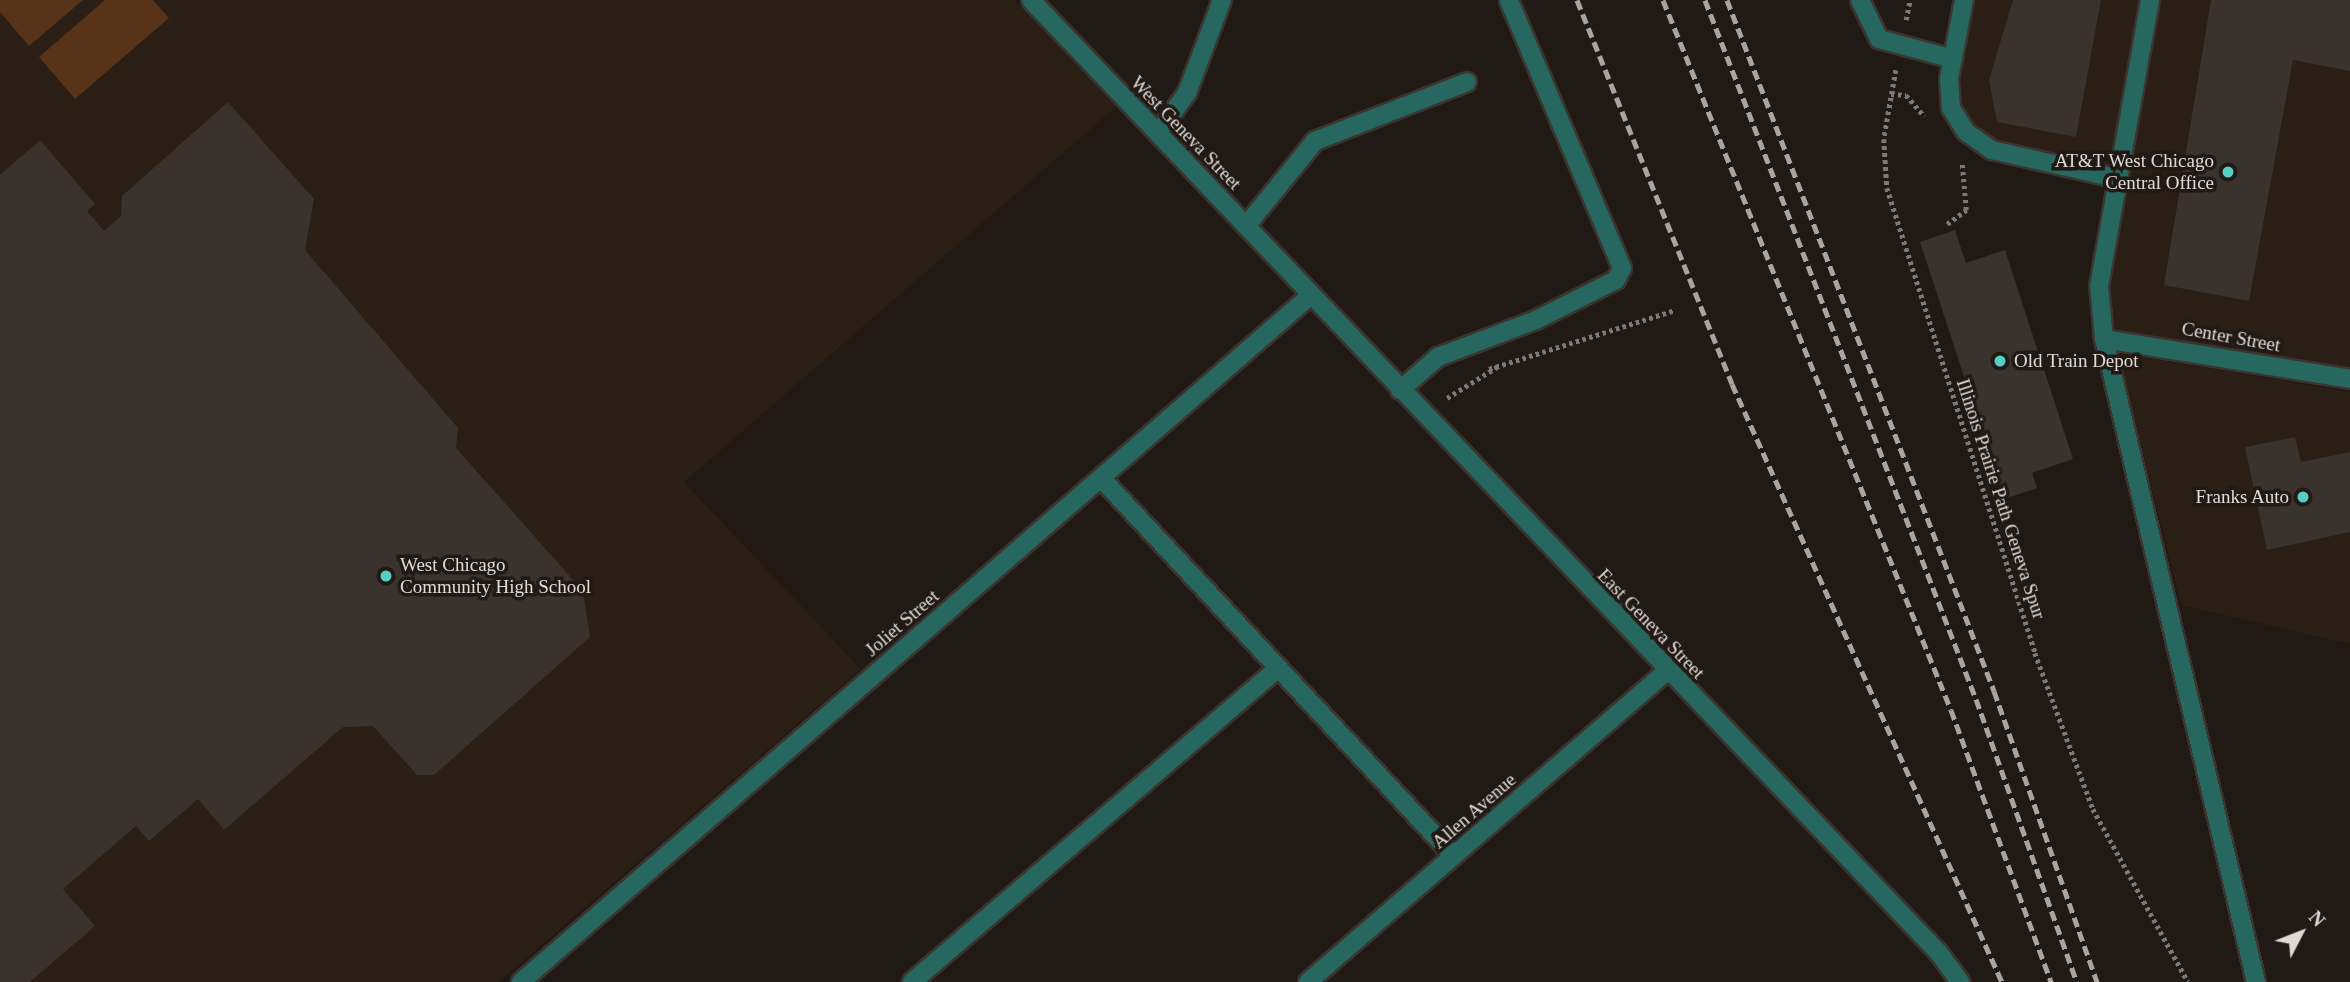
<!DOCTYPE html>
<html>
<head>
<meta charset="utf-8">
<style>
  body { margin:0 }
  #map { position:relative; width:2350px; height:982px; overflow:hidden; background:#201914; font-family:"Times New Roman",serif }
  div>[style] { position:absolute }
  .built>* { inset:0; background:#2a1e15 }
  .green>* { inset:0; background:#573318 }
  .building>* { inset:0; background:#3a322c }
  .path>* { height:4.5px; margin-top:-2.25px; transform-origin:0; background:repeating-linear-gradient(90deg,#7f7975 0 3.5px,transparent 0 7px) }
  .roads { filter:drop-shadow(2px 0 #3b342f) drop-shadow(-2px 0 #3b342f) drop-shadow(0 2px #3b342f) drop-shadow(0 -2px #3b342f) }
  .service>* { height:18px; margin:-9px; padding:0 9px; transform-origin:9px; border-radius:9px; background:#266760 }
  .minor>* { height:18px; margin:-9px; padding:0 9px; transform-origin:9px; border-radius:9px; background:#266760 }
  .tertiary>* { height:18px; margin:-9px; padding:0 9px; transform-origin:9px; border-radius:9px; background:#266760 }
  .rail>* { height:5px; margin-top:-2.5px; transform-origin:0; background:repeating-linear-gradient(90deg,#aaa3a0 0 10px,transparent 0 15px) }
  .dots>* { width:19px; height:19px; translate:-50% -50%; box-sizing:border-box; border:4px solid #201914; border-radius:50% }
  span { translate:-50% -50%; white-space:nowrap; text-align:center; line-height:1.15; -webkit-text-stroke:7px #201914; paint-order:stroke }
  .street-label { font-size:19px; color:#e0dad7 }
  .poi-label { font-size:19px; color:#e0dad7 }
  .right { translate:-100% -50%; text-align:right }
  .left { translate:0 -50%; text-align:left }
  .north { position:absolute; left:2266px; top:898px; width:70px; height:70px; -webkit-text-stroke:5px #201914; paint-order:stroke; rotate:48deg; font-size:19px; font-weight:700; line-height:28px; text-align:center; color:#e0dad7 }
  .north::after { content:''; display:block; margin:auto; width:24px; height:32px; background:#e0dad7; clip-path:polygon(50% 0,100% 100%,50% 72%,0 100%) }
</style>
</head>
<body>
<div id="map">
  <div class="built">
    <div style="clip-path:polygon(0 0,1014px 0,1116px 107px,684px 482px,861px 669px,499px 982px,0 982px)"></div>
    <div style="clip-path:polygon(1963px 0,2350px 0,2350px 380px,2104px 339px,2099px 285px,2120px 179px,1992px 150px,1951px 108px)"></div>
    <div style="clip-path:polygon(2118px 353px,2350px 392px,2350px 644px,2181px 605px)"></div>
  </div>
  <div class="green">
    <div style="clip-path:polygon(0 0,83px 0,29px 46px,0 12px)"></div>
    <div style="clip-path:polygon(105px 0,153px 0,169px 18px,75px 99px,39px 57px)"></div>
  </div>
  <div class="building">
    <div style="clip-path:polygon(2013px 0,2101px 0,2076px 137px,1997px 122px,1989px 80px)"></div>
    <div style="clip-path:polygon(2211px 0,2350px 0,2350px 71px,2293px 60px,2249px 301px,2164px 285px)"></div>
    <div style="clip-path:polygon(228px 102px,314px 199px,305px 250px,458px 428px,456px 448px,583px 591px,590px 637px,434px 775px,417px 775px,373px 726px,343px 727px,224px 830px,198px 799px,149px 841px,136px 826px,63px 889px,95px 926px,30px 982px,0 982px,0 175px,40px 140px,95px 204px,87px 211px,104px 231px,121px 216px,122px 196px)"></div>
    <div style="clip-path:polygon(1955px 230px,1966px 263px,2005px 250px,2073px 459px,2032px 473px,2037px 488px,2004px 499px,1920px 242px)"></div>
    <div style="clip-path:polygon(2295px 437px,2301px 462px,2350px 452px,2350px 532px,2267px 550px,2245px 447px)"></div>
  </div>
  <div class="path">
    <div style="left:1906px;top:20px;width:20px;rotate:-79deg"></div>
    <div style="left:1896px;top:70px;width:70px;rotate:99.9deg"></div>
    <div style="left:1884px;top:139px;width:49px;rotate:86.5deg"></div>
    <div style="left:1887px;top:188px;width:488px;rotate:72.3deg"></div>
    <div style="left:2035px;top:653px;width:166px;rotate:69.6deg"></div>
    <div style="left:2093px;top:809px;width:197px;rotate:61.2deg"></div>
    <div style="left:1891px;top:94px;width:15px;rotate:4deg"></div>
    <div style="left:1906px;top:95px;width:28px;rotate:49deg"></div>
    <div style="left:1947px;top:224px;width:24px;rotate:-36deg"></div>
    <div style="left:1966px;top:210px;width:47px;rotate:-94.9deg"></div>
    <div style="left:1489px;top:369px;width:195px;rotate:-17.6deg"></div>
    <div style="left:1447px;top:398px;width:59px;rotate:-31.8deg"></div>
  </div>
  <div class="roads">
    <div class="service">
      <div style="left:1860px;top:0;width:43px;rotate:64deg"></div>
      <div style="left:1879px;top:39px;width:77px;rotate:15.1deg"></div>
      <div style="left:1158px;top:133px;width:49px;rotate:-54.1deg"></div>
      <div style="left:1187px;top:93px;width:99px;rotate:-69.4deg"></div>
      <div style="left:1246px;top:226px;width:109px;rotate:-50.9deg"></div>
      <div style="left:1315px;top:141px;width:163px;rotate:-21.2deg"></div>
      <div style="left:1400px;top:390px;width:50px;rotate:-41deg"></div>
      <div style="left:1438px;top:357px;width:105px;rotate:-20.7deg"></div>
      <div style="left:1536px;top:320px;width:89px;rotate:-26.6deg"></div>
      <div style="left:1616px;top:280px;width:13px;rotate:-63deg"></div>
      <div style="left:1622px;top:268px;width:291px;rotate:-112.9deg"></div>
      <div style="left:1101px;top:478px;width:517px;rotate:46.96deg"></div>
      <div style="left:912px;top:982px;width:482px;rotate:-40.6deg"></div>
    </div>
    <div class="minor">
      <div style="left:1031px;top:0;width:1316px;rotate:46.39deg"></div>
      <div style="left:1939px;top:953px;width:36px;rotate:54deg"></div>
      <div style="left:1964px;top:0;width:80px;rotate:100.8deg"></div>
      <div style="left:1949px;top:79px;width:29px;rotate:86deg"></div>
      <div style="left:1951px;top:108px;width:28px;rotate:58deg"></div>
      <div style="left:1966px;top:132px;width:32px;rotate:35deg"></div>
      <div style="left:1992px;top:150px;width:131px;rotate:12.8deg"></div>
      <div style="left:2104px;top:339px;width:249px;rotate:9.2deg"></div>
      <div style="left:521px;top:982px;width:1047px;rotate:-41.01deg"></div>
      <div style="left:1308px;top:982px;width:475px;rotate:-40.9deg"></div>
    </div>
    <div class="tertiary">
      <div style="left:2150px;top:0;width:290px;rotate:100.1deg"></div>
      <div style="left:2099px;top:285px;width:54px;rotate:84.7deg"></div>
      <div style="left:2104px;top:339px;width:661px;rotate:76.7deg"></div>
    </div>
  </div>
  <div class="rail">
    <div style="left:1577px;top:0;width:414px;rotate:68deg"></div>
    <div style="left:1732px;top:384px;width:656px;rotate:65.7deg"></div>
    <div style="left:1663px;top:0;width:766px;rotate:67.92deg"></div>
    <div style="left:1951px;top:710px;width:290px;rotate:69.8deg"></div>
    <div style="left:1705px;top:0;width:750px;rotate:68.81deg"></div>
    <div style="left:1976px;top:699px;width:300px;rotate:70.4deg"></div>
    <div style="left:1727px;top:0;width:741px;rotate:68.87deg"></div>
    <div style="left:1994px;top:691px;width:309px;rotate:70.5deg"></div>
  </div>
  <div class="dots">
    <div style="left:2228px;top:172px;background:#57cec1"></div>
    <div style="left:2000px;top:361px;background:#57cec1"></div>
    <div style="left:2303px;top:497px;background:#57cec1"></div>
    <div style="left:386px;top:576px;background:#57cec1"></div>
  </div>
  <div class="street-label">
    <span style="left:1186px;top:133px;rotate:46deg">West Geneva Street</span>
    <span style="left:2231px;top:337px;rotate:10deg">Center Street</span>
    <span style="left:2001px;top:499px;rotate:72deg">Illinois Prairie Path Geneva Spur</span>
    <span style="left:902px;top:623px;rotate:-41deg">Joliet Street</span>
    <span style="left:1651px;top:624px;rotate:46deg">East Geneva Street</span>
    <span style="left:1474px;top:811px;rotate:-41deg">Allen Avenue</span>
  </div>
  <div class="poi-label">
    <span class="right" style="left:2214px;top:172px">AT&amp;T West Chicago<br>Central Office</span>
    <span class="left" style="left:2014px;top:361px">Old Train Depot</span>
    <span class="right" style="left:2289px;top:497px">Franks Auto</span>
    <span class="left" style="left:400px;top:576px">West Chicago<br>Community High School</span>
  </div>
  <div class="north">N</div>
</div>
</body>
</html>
